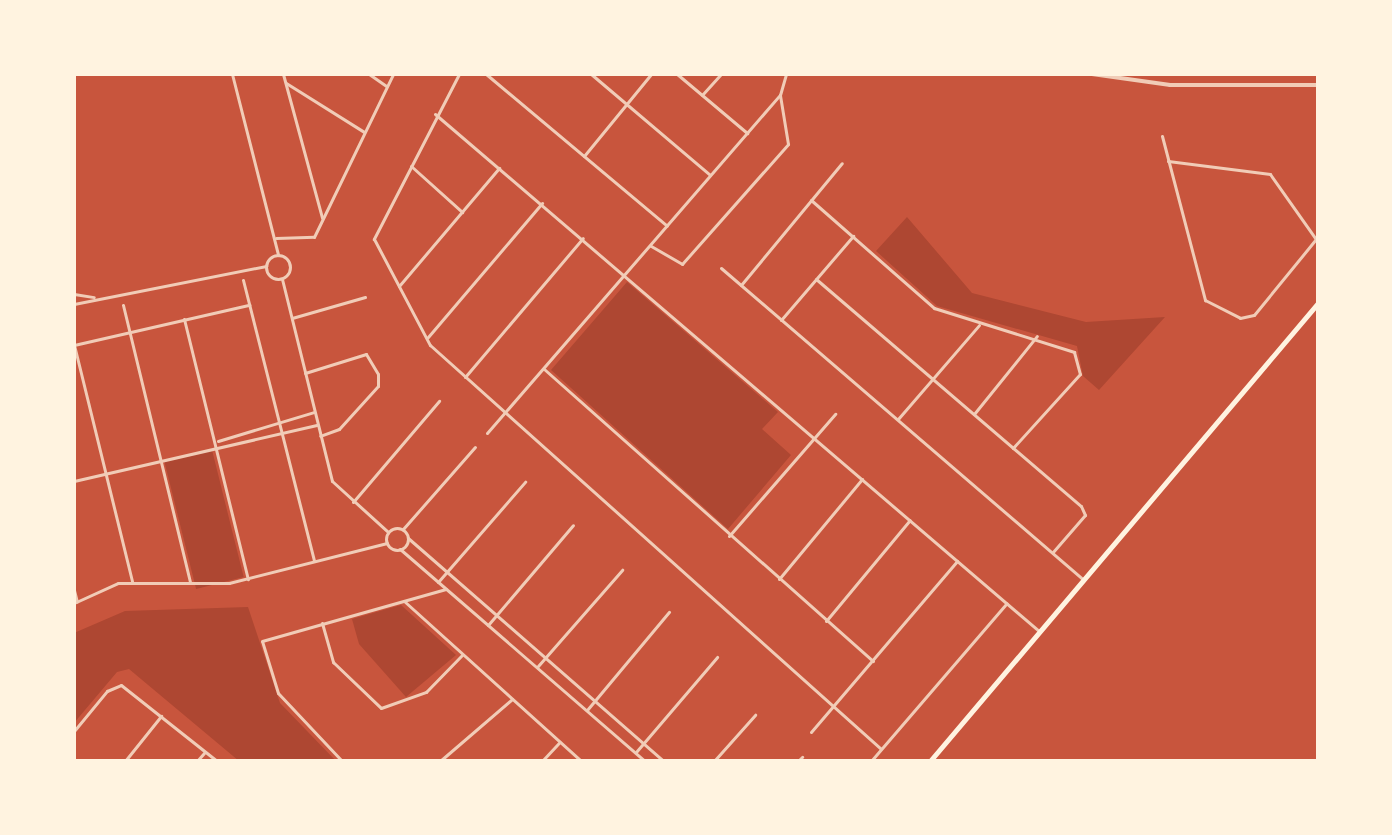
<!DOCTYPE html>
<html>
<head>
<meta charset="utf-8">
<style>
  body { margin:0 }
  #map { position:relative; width:1392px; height:835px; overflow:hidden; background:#c8553d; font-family:"Work Sans",sans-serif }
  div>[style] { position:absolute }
  .green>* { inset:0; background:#ae4732; transform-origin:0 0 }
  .minor>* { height:3px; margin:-1.5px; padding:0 1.5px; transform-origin:1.5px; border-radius:1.5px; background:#f1ccb7 }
  .minor>.ring { margin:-1.5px; padding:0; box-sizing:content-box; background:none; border:3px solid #f1ccb7; border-radius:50% }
  .tertiary>* { height:4px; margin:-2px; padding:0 2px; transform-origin:2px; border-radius:2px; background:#f1ccb7 }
  .secondary>* { height:5px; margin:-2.5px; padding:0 2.5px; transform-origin:2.5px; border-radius:2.5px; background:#fff3e0 }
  span { translate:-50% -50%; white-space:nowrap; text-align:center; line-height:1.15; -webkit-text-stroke:8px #fff3e0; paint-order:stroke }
  .frame { position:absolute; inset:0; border:76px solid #fff3e0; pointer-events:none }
</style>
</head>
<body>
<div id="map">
  <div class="green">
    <div style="clip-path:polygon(907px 217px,972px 293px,1086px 322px,1165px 317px,1099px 390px,1083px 376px,1077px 346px,937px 306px,876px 251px)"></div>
    <div style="clip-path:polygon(627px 282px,778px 412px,762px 429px,791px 455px,728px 529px,551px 370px)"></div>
    <div style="left:212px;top:450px;width:131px;height:49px;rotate:76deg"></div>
    <div style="clip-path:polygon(401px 605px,456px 655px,406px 697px,359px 644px,352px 619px)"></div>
    <div style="clip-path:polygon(248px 607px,280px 703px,336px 761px,239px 761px,129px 669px,117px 672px,74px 723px,74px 633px,125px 611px)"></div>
  </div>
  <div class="minor">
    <div style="left:232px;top:74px;width:187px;rotate:75.7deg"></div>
    <div style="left:283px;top:74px;width:149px;rotate:74.8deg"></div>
    <div style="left:369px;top:74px;width:21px;rotate:35deg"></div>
    <div style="left:459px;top:74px;width:186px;rotate:117.3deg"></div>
    <div style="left:374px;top:239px;width:120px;rotate:62.2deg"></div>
    <div style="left:430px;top:345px;width:605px;rotate:41.85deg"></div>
    <div style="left:486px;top:74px;width:236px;rotate:40deg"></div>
    <div style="left:591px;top:74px;width:156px;rotate:40.3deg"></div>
    <div style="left:677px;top:74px;width:92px;rotate:40.1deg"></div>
    <div style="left:286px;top:83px;width:92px;rotate:32.1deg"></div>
    <div style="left:702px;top:95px;width:28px;rotate:-48deg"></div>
    <div style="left:435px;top:114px;width:796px;rotate:40.57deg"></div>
    <div style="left:1162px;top:136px;width:170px;rotate:75.3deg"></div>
    <div style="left:1205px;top:300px;width:39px;rotate:27deg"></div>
    <div style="left:1240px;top:318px;width:14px;rotate:-12deg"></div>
    <div style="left:1254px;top:315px;width:98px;rotate:-50.8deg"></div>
    <div style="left:584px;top:156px;width:106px;rotate:-50.7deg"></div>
    <div style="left:1168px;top:161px;width:103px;rotate:7.3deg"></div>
    <div style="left:1270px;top:174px;width:83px;rotate:54.8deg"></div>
    <div style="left:411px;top:166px;width:69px;rotate:42deg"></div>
    <div style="left:811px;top:200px;width:164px;rotate:41.3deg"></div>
    <div style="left:934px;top:308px;width:147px;rotate:17.4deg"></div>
    <div style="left:1074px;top:352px;width:23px;rotate:75deg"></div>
    <div style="left:1080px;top:374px;width:100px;rotate:132.2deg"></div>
    <div style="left:276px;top:238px;width:38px;rotate:-2deg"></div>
    <div style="left:314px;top:237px;width:181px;rotate:-64.1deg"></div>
    <div style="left:651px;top:246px;width:36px;rotate:30deg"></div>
    <div style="left:682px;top:264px;width:160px;rotate:-48.5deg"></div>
    <div style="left:788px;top:144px;width:50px;rotate:-99.3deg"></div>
    <div class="ring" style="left:266px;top:255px;width:21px;height:21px"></div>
    <div style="left:721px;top:268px;width:476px;rotate:40.7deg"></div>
    <div style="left:282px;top:279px;width:208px;rotate:76.1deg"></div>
    <div style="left:332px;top:481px;width:76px;rotate:42.3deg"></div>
    <div style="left:816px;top:279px;width:349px;rotate:40.6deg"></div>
    <div style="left:1081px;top:506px;width:10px;rotate:66deg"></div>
    <div style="left:1085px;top:515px;width:49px;rotate:130.9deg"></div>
    <div style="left:243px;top:280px;width:289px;rotate:75.8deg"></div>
    <div style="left:741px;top:285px;width:158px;rotate:-50.4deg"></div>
    <div style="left:399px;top:286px;width:155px;rotate:-49.7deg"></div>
    <div style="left:74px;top:294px;width:20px;rotate:9deg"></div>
    <div style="left:74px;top:304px;width:196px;rotate:-11.2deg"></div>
    <div style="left:123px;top:305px;width:285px;rotate:76.4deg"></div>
    <div style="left:292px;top:318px;width:76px;rotate:-16deg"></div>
    <div style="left:184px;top:319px;width:268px;rotate:76.2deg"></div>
    <div style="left:781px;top:320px;width:111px;rotate:-49.4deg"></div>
    <div style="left:428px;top:337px;width:176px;rotate:-49.6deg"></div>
    <div style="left:544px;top:369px;width:440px;rotate:41.6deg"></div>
    <div style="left:305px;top:373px;width:64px;rotate:-17.3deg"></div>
    <div style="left:366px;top:354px;width:23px;rotate:59deg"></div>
    <div style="left:378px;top:374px;width:12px;rotate:90deg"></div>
    <div style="left:378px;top:386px;width:58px;rotate:132.2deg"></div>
    <div style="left:339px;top:429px;width:20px;rotate:160deg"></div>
    <div style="left:465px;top:377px;width:182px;rotate:-49.7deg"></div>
    <div style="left:974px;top:414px;width:100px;rotate:-51.1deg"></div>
    <div style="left:898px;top:419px;width:124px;rotate:-49.2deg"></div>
    <div style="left:487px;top:433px;width:447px;rotate:-49.1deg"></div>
    <div style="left:780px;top:95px;width:22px;rotate:-74deg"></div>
    <div style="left:218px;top:441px;width:100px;rotate:-16.8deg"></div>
    <div style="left:74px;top:481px;width:249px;rotate:-13deg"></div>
    <div style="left:353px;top:502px;width:133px;rotate:-49.6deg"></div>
    <div class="ring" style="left:386px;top:528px;width:19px;height:19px"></div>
    <div style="left:403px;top:529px;width:109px;rotate:-48.7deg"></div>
    <div style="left:729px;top:536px;width:162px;rotate:-49deg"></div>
    <div style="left:408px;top:538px;width:340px;rotate:41.1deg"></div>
    <div style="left:400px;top:549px;width:324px;rotate:40.9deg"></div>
    <div style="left:779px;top:579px;width:130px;rotate:-50.3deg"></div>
    <div style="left:132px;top:581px;width:243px;rotate:-103.8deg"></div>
    <div style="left:74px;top:345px;width:180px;rotate:-12.9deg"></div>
    <div style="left:438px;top:582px;width:133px;rotate:-49deg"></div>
    <div style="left:74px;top:590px;width:12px;rotate:76deg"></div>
    <div style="left:404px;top:601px;width:239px;rotate:42.1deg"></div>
    <div style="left:74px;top:603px;width:48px;rotate:-24.4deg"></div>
    <div style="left:118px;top:583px;width:111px"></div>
    <div style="left:229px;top:583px;width:163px;rotate:-14.2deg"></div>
    <div style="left:826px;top:621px;width:131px;rotate:-50.3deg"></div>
    <div style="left:322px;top:623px;width:41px;rotate:74.2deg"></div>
    <div style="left:333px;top:662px;width:66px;rotate:43.8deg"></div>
    <div style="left:381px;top:708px;width:48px;rotate:-19.6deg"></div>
    <div style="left:426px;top:692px;width:52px;rotate:-45.8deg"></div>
    <div style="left:488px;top:625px;width:131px;rotate:-49.6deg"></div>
    <div style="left:538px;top:666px;width:128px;rotate:-48.8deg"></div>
    <div style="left:587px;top:710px;width:128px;rotate:-50.1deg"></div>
    <div style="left:74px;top:731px;width:52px;rotate:-50.5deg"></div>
    <div style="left:107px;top:691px;width:15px;rotate:-23deg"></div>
    <div style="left:121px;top:685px;width:122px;rotate:38.4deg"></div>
    <div style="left:811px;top:732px;width:225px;rotate:-49.5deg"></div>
    <div style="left:636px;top:752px;width:125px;rotate:-49.5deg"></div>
    <div style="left:125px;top:761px;width:58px;rotate:-51.3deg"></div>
    <div style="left:197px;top:761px;width:11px;rotate:-49deg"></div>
    <div style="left:342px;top:761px;width:93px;rotate:-133.3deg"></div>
    <div style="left:278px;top:693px;width:54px;rotate:-107.1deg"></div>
    <div style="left:262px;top:641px;width:191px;rotate:-15.8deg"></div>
    <div style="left:440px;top:761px;width:95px;rotate:-40.7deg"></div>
    <div style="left:542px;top:761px;width:26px;rotate:-47deg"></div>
    <div style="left:714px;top:761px;width:62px;rotate:-48.3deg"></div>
    <div style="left:798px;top:761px;width:6px;rotate:-45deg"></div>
    <div style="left:871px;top:761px;width:208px;rotate:-49.3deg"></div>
  </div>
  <div class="tertiary">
    <div style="left:1092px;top:74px;width:79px;rotate:8deg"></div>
    <div style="left:1170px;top:85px;width:148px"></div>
  </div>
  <div class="secondary">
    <div style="left:930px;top:761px;width:600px;rotate:-49.73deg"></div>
  </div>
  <div class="frame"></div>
</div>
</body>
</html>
